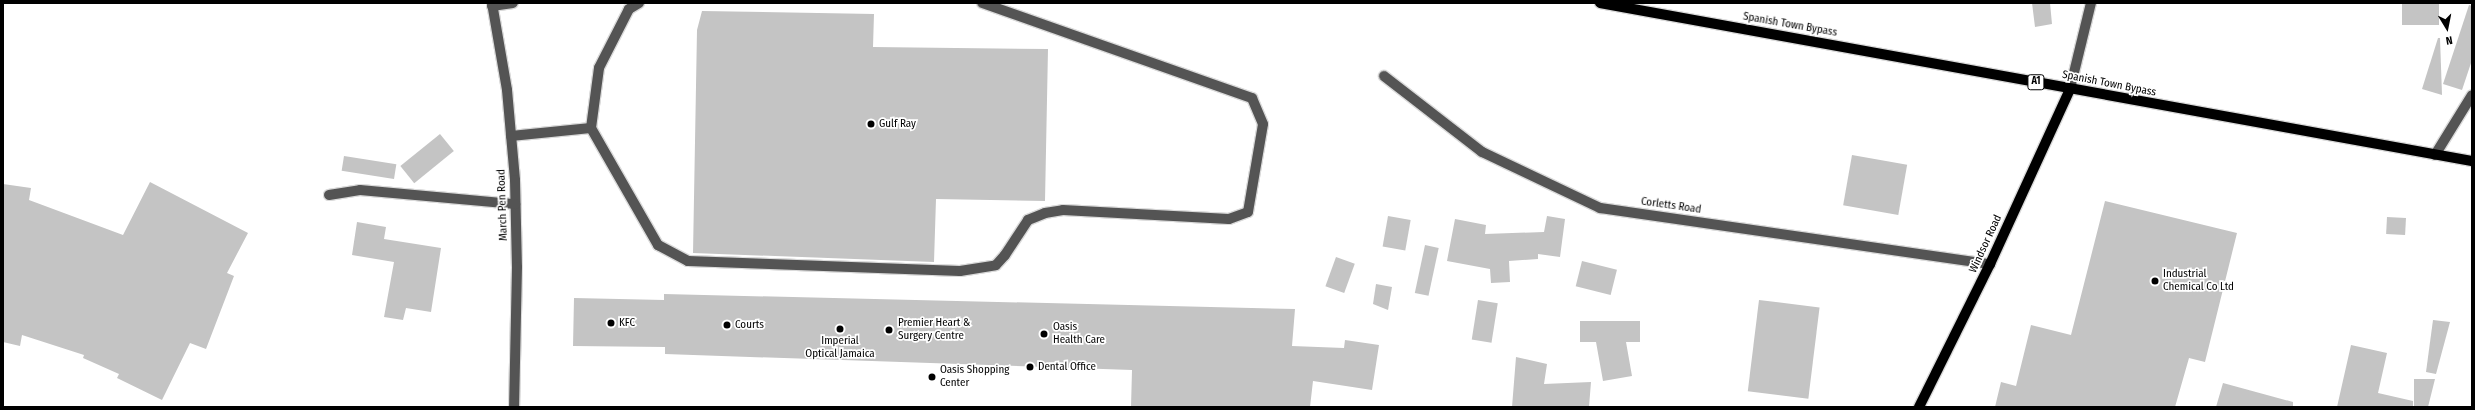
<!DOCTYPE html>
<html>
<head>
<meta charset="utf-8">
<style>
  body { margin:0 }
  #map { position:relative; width:2475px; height:410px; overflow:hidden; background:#fff; font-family:"Fira Sans Condensed",sans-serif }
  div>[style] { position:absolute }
  .building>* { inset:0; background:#c4c4c4; transform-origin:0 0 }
  .roads { filter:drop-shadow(1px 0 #dbdbdb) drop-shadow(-1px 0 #dbdbdb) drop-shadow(0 1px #dbdbdb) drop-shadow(0 -1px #dbdbdb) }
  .minor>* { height:10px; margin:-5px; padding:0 5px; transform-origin:5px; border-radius:5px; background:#545454 }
  .major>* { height:10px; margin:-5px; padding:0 5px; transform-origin:5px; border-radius:5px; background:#000 }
  .dots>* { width:11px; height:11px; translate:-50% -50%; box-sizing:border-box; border:2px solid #fff; border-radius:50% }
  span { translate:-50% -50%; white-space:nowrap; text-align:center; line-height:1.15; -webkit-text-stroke:3.5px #fff; paint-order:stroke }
  .shield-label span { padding:1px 3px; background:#fff; border:1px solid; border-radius:3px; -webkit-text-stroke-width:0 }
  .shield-label { font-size:10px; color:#000; font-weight:700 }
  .street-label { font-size:11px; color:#000 }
  .poi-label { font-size:11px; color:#000 }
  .left { translate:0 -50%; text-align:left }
  .frame { position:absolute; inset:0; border:4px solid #000; pointer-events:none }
  .north { position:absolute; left:2427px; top:8px; width:40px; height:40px; -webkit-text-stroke:3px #fff; paint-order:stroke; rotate:170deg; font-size:11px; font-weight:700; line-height:16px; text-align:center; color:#000 }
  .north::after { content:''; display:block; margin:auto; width:14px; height:18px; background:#000; clip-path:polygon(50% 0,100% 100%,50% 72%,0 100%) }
</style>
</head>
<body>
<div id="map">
  <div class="building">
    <div style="clip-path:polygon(2032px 3px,2050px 3px,2052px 24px,2035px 27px)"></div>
    <div style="left:2402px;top:3px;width:37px;height:22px"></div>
    <div style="clip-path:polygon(2469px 5px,2472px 6px,2472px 60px,2462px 90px,2443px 84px)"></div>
    <div style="clip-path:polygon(702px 11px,874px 14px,873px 47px,1048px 49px,1045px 201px,936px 199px,934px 262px,693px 253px,697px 30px)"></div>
    <div style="clip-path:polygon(2438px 38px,2440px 38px,2442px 95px,2422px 89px)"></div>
    <div style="left:440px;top:134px;width:22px;height:51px;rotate:51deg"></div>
    <div style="left:1852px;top:155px;width:56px;height:51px;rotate:10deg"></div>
    <div style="left:344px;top:156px;width:53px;height:15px;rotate:9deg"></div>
    <div style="clip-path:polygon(150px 182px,248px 233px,227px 273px,234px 276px,206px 349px,190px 343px,162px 400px,117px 378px,119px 374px,83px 358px,84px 355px,22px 335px,20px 346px,3px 342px,3px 184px,31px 188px,29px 200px,123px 235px)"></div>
    <div style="clip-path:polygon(2105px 201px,2237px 233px,2205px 362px,2189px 358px,2175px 407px,1995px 407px,2001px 382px,2016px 386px,2031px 325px,2071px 335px)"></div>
    <div style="left:1388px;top:216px;width:23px;height:31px;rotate:10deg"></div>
    <div style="clip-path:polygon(1547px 216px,1565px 219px,1560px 257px,1538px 254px,1538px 259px,1509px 261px,1510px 282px,1491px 283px,1490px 269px,1447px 261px,1455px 219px,1486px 225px,1485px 234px,1544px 232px)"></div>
    <div style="left:2387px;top:217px;width:19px;height:17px;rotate:3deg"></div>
    <div style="clip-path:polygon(357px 222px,386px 227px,384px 239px,441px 248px,431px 312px,406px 308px,403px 320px,384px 317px,394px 262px,352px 255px)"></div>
    <div style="left:1425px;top:245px;width:14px;height:49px;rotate:12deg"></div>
    <div style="left:1336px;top:257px;width:20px;height:31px;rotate:20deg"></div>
    <div style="left:1582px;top:261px;width:36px;height:26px;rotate:14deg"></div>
    <div style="clip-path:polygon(1376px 284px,1392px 287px,1388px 310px,1373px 304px)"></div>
    <div style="clip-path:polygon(664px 294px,1295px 309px,1292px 346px,1344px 348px,1345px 340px,1379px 345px,1372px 390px,1313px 381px,1310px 407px,1131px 407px,1132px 370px,665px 354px,665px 347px,573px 346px,574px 298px,664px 300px)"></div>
    <div style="left:1478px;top:300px;width:20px;height:40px;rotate:9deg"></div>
    <div style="left:1759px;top:300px;width:61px;height:92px;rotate:7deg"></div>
    <div style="clip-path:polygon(2433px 320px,2450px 322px,2436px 374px,2426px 372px)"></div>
    <div style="clip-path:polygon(1580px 321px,1640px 321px,1640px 342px,1626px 342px,1632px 376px,1603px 381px,1596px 342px,1580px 342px)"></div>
    <div style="clip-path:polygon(2351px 345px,2387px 353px,2378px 393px,2413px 401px,2413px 407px,2337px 407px)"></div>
    <div style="clip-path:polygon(1516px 357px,1547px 364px,1544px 384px,1591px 382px,1589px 407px,1512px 407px)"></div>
    <div style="clip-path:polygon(2414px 379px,2435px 379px,2428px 407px,2414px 407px)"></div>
    <div style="clip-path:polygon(2223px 383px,2293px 402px,2293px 407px,2216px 407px)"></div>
  </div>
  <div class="roads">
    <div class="minor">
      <div style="left:492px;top:3px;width:88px;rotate:80.2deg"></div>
      <div style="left:507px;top:90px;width:90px;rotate:84.9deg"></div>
      <div style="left:515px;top:180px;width:87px;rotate:88.7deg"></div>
      <div style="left:517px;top:267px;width:140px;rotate:91.2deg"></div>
      <div style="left:639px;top:3px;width:12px;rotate:149deg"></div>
      <div style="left:629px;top:9px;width:66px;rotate:117deg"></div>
      <div style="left:599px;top:68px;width:61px;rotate:97.6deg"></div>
      <div style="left:591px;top:128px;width:135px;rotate:60.2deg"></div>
      <div style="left:658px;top:245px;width:34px;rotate:28deg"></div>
      <div style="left:688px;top:261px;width:272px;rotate:2.1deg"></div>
      <div style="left:960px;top:271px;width:36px;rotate:-9deg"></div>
      <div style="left:996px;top:265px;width:13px;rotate:-48deg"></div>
      <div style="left:1005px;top:255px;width:42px;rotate:-56.7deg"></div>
      <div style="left:1028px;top:220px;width:18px;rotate:-22deg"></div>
      <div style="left:1045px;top:213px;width:18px;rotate:-9deg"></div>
      <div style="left:1063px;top:210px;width:166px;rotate:3.1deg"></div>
      <div style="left:1229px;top:219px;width:20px;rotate:-20deg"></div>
      <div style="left:1248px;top:212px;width:89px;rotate:-80.3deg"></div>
      <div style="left:1263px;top:124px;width:28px;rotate:-113deg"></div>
      <div style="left:1252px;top:98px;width:286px;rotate:-160.6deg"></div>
      <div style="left:492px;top:6px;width:21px;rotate:-8deg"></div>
      <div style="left:1384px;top:76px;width:124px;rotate:37.8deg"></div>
      <div style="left:1482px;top:152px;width:131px;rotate:25.4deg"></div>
      <div style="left:1600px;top:208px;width:394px;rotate:8.2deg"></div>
      <div style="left:2070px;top:89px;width:89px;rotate:-76.3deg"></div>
      <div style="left:511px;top:136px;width:80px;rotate:-5.7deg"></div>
      <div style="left:2435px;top:155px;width:70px;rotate:-58.3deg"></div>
      <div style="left:329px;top:195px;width:31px;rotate:-9deg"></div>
      <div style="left:360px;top:190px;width:156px;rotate:5.2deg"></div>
    </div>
    <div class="major">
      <div style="left:1600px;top:3px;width:886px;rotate:10.27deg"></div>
      <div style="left:1919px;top:407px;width:160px;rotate:-63.6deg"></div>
      <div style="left:1990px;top:264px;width:192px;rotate:-65.4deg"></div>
    </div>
  </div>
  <div class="dots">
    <div style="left:871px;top:124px;background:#000"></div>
    <div style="left:2155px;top:281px;background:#000"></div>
    <div style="left:611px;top:323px;background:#000"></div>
    <div style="left:727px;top:325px;background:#000"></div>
    <div style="left:840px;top:329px;background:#000"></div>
    <div style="left:889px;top:330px;background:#000"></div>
    <div style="left:1044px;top:334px;background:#000"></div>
    <div style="left:1030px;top:367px;background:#000"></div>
    <div style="left:932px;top:377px;background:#000"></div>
  </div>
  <div class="shield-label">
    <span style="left:2036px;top:82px">A1</span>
  </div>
  <div class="street-label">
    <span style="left:1790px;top:25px;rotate:10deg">Spanish Town Bypass</span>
    <span style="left:2109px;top:84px;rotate:11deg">Spanish Town Bypass</span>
    <span style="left:503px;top:205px;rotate:-92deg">March Pen Road</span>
    <span style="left:1671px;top:206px;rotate:8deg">Corletts Road</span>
    <span style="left:1986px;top:244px;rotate:-65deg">Windsor Road</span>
  </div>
  <div class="poi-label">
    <span class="left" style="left:879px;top:124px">Gulf Ray</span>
    <span class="left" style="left:2163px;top:281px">Industrial<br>Chemical Co Ltd</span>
    <span class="left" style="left:619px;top:323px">KFC</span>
    <span class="left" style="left:898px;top:330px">Premier Heart &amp;<br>Surgery Centre</span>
    <span class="left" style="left:735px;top:325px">Courts</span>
    <span class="left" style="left:1053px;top:334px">Oasis<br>Health Care</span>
    <span style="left:840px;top:348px">Imperial<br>Optical Jamaica</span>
    <span class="left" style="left:1038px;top:367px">Dental Office</span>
    <span class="left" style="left:940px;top:377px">Oasis Shopping<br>Center</span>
  </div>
  <div class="frame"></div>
  <div class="north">N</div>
</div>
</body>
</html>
